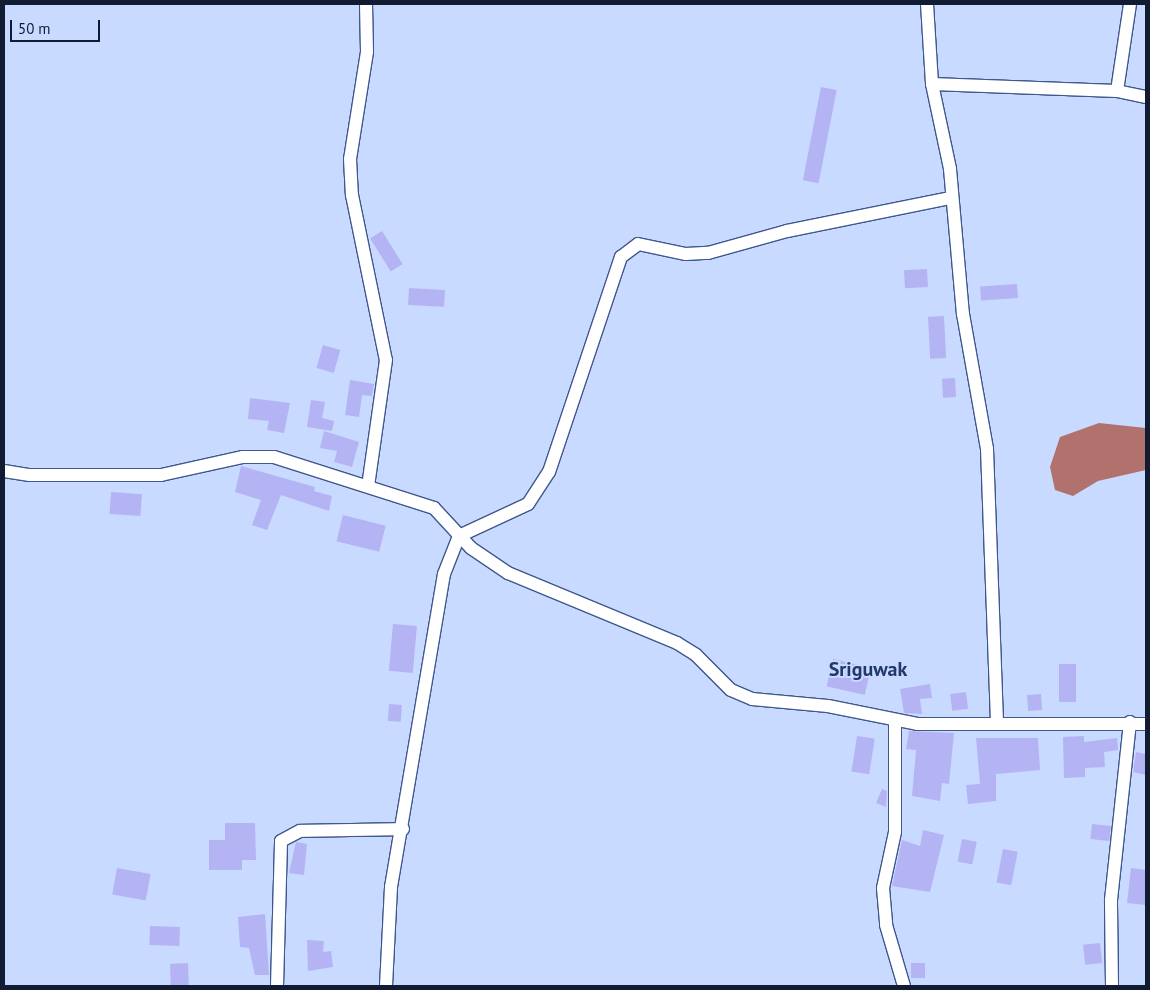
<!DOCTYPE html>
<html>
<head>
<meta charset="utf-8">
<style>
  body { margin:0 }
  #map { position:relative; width:1150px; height:990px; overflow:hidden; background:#c8daff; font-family:"PT Sans",sans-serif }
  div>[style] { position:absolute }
  .water>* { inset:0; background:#b1726e }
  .building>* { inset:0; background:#b4b4f4; transform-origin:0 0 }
  .roads { filter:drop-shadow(1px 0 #3f578c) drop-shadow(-1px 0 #3f578c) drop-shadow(0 1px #3f578c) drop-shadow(0 -1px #3f578c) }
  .minor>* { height:12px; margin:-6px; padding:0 6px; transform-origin:6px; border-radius:6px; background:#fff }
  span { translate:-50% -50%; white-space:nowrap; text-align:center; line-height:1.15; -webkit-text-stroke:4px #c8daff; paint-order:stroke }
  .quarter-label { font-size:20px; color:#22386a; font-weight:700 }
  .frame { position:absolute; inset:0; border:5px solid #111b31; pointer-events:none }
  .scale { position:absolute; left:10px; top:20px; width:90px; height:22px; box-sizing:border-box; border:2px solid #111b31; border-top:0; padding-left:6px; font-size:15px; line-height:18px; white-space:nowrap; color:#111b31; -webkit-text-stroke:4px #c8daff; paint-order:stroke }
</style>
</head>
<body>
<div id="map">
  <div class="water">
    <div style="clip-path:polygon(1099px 423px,1146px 428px,1146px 470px,1098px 481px,1073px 496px,1055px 490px,1050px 467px,1060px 437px)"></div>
  </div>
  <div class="building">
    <div style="left:821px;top:87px;width:16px;height:95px;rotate:11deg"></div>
    <div style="left:382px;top:231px;width:39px;height:14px;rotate:58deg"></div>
    <div style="left:927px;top:269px;width:18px;height:23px;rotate:87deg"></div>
    <div style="left:1017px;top:284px;width:14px;height:37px;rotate:86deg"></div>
    <div style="left:409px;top:288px;width:36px;height:17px;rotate:3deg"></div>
    <div style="left:944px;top:316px;width:42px;height:16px;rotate:87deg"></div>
    <div style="left:323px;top:345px;width:18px;height:24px;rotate:16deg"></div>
    <div style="left:955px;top:378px;width:19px;height:13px;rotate:87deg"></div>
    <div style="clip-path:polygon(350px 380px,374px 384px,372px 396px,362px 395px,359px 417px,345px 415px)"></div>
    <div style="clip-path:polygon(250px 398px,290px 403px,284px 433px,267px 430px,269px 421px,248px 419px)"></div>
    <div style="clip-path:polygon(311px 400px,325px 402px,322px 418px,334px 421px,332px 431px,307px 427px)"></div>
    <div style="clip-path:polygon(324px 431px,359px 442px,352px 467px,334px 462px,337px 451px,320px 448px)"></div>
    <div style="clip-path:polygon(241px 466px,315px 487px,314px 491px,332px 496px,329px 511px,281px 495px,267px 530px,252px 525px,261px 500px,235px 492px)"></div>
    <div style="left:111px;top:492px;width:31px;height:22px;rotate:4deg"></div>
    <div style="left:343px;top:515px;width:44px;height:27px;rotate:14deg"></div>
    <div style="left:393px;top:624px;width:24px;height:47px;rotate:5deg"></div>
    <div style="left:833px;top:659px;width:39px;height:28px;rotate:13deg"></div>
    <div style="left:1059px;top:664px;width:17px;height:38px"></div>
    <div style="clip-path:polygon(930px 684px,932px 698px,920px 699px,922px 714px,904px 713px,900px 689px)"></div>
    <div style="left:966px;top:692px;width:17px;height:16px;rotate:83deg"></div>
    <div style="left:1041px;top:694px;width:16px;height:14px;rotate:86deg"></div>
    <div style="left:389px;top:704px;width:13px;height:17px;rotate:4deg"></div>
    <div style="clip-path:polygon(909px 731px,954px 733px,949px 784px,942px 783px,940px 801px,912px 796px,916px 750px,906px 749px)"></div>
    <div style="left:857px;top:736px;width:18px;height:36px;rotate:9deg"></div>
    <div style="clip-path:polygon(1084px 736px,1084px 742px,1117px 738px,1118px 750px,1104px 752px,1105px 767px,1085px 768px,1085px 777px,1064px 778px,1063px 737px)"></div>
    <div style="clip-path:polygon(976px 738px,1038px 738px,1040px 770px,996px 774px,996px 801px,968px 804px,966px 785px,980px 784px)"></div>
    <div style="clip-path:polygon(1136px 752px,1146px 754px,1146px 775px,1133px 772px)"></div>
    <div style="clip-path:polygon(882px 789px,887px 791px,886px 807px,876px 803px)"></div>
    <div style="clip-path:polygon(225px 823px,255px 823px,256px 860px,242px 860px,242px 870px,209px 870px,209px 840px,225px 840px)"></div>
    <div style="left:1092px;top:824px;width:19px;height:15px;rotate:6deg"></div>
    <div style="clip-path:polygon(923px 830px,944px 835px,930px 892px,892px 886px,902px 840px,920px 846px)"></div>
    <div style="left:962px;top:839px;width:15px;height:23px;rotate:11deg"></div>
    <div style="clip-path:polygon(296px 842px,307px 844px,304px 875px,289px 873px)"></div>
    <div style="left:1003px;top:849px;width:15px;height:34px;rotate:11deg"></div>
    <div style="left:117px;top:868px;width:34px;height:27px;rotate:10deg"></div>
    <div style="clip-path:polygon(1131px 868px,1146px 870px,1146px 905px,1127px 903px)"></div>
    <div style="clip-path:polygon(265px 914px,269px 975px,255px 975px,249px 948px,240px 947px,238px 917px)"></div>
    <div style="left:150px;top:926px;width:30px;height:19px;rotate:2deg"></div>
    <div style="clip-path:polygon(307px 940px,324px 941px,323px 952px,331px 951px,333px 967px,308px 971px)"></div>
    <div style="left:1100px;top:943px;width:20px;height:17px;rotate:84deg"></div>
    <div style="left:188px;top:963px;width:23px;height:18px;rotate:88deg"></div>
    <div style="left:911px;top:963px;width:14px;height:15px"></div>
  </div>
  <div class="roads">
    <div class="minor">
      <div style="left:366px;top:4px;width:48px;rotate:88.8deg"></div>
      <div style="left:367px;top:52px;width:108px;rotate:99deg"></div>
      <div style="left:350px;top:159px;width:36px;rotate:87deg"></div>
      <div style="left:352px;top:195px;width:168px;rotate:78.4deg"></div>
      <div style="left:386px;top:360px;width:127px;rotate:98.1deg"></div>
      <div style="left:927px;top:4px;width:80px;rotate:86.4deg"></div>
      <div style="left:932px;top:84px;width:87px;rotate:78deg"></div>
      <div style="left:950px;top:169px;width:146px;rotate:84.9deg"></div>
      <div style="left:963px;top:314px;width:137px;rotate:79.9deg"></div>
      <div style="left:987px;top:449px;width:275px;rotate:87.9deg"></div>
      <div style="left:932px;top:84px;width:185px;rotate:2.2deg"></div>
      <div style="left:1117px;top:91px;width:30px;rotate:12deg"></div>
      <div style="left:1117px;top:91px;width:88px;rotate:-81.5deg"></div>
      <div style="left:4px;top:471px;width:26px;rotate:9deg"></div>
      <div style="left:30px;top:475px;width:131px"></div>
      <div style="left:161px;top:475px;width:84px;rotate:-12.4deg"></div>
      <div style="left:243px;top:457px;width:31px"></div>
      <div style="left:274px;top:457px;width:168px;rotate:17.7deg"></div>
      <div style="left:434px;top:508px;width:54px;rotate:47.2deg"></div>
      <div style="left:471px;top:548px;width:45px;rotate:34deg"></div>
      <div style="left:508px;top:573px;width:183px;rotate:22.5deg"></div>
      <div style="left:677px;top:643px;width:22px;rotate:32deg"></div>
      <div style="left:696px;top:655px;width:49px;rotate:45deg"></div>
      <div style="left:731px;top:690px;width:23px;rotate:23deg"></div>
      <div style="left:752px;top:699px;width:76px;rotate:5.3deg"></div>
      <div style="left:828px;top:706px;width:91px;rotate:11.4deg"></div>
      <div style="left:917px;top:724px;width:229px"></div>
      <div style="left:895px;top:721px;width:111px;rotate:90deg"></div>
      <div style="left:895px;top:832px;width:57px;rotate:102.1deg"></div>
      <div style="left:883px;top:888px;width:37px;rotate:85deg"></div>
      <div style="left:886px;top:925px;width:64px;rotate:73.6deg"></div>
      <div style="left:277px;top:986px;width:145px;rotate:-88.4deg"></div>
      <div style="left:281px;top:841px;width:21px;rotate:-28deg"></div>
      <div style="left:300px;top:831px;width:103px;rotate:-1.1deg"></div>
      <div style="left:386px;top:986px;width:99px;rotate:-87.1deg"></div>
      <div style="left:391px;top:887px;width:317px;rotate:-80.4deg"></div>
      <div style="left:444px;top:574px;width:41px;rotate:-68.5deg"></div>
      <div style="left:459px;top:536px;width:76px;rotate:-24.9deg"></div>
      <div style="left:528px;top:504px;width:38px;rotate:-57deg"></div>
      <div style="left:549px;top:472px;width:227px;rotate:-71.5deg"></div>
      <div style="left:621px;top:257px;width:21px;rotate:-37deg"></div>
      <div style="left:638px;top:244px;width:49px;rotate:11.8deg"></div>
      <div style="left:686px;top:254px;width:22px;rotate:-3deg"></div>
      <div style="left:708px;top:253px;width:82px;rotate:-15.6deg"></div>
      <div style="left:787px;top:231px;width:167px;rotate:-11.4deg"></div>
      <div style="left:1112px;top:986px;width:86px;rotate:-90.7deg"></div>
      <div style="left:1111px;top:900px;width:179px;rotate:-83.9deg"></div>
    </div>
  </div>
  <div class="quarter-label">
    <span style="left:868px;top:669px">Sriguwak</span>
  </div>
  <div class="frame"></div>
  <div class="scale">50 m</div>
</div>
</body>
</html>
